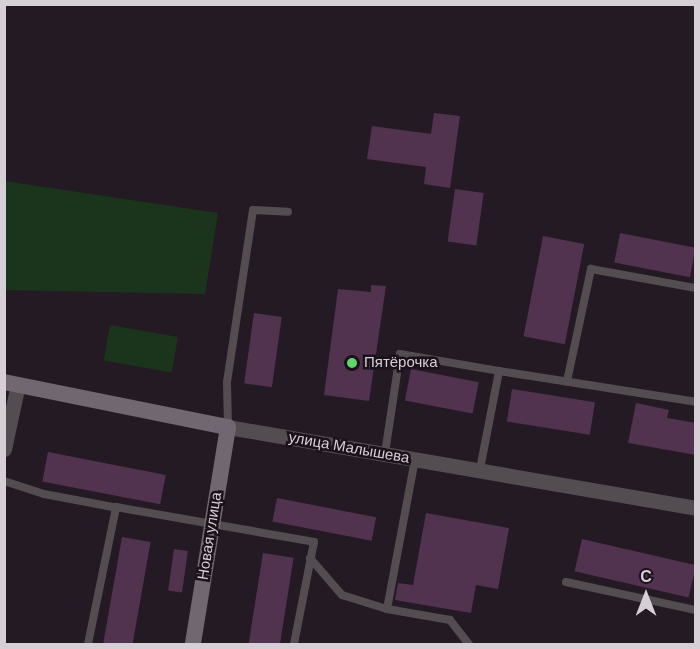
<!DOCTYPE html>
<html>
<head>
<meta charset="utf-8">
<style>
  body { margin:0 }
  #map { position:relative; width:700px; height:649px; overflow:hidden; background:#241a24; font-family:"DM Sans",sans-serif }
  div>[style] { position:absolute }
  .green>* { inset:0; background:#1b351d; transform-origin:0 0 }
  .building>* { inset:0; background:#51334f; transform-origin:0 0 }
  .service>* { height:8px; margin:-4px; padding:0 4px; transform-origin:4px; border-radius:4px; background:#534d52 }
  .minor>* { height:15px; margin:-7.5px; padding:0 7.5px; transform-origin:7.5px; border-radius:7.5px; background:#534d52 }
  .secondary>* { height:16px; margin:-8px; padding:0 8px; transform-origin:8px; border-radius:8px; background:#706770 }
  .rail>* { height:4.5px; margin:-2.25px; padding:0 2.25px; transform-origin:2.25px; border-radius:2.25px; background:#8a828a }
  .dots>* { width:16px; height:16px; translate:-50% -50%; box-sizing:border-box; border:3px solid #1b111a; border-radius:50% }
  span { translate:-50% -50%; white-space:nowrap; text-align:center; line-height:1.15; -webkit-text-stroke:5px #1b111a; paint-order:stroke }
  .poi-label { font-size:15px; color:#d7cfd6 }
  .left { translate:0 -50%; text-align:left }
  .street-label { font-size:15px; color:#d7cfd6 }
  .frame { position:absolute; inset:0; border:6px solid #d7cfd6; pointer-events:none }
  .north { position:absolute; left:616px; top:565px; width:60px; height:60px; -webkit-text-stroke:4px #1b111a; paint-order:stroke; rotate:0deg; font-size:16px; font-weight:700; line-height:24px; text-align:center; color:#d7cfd6 }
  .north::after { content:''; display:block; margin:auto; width:21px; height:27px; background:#d7cfd6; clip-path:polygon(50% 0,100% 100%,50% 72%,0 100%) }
</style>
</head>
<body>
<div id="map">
  <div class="green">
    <div style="clip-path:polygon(4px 181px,218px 213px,205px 294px,5px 290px)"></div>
    <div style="left:110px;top:325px;width:69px;height:36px;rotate:10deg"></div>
  </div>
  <div class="building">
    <div style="clip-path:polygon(434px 113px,460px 116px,450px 188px,424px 184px,426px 167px,367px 159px,372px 126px,431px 134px)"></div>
    <div style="left:455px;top:189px;width:29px;height:53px;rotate:8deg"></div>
    <div style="left:620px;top:233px;width:77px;height:30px;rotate:11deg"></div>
    <div style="left:543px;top:236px;width:42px;height:102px;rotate:11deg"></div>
    <div style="clip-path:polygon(371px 285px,386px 286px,369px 401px,324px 395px,338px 289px,371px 292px)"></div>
    <div style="left:254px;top:313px;width:28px;height:71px;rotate:8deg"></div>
    <div style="left:411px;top:369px;width:69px;height:32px;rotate:11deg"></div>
    <div style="left:512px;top:389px;width:84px;height:33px;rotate:9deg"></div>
    <div style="clip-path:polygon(636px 403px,669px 410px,667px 418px,696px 423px,696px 455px,628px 443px)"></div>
    <div style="left:48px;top:452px;width:120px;height:30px;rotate:11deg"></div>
    <div style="left:277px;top:498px;width:101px;height:24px;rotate:11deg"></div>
    <div style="clip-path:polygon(426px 513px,509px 528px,498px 589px,476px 585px,471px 613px,395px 600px,398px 583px,413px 585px)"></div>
    <div style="left:122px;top:537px;width:29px;height:110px;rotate:10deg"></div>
    <div style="left:582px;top:539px;width:117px;height:33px;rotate:13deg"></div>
    <div style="left:174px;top:549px;width:14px;height:42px;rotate:8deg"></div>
    <div style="left:263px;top:553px;width:31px;height:94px;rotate:9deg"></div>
  </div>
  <div class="service">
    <div style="left:567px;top:381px;width:115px;rotate:-77.9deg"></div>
    <div style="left:591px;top:269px;width:107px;rotate:10.3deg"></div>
    <div style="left:228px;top:427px;width:45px;rotate:-91.3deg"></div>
    <div style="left:227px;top:382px;width:174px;rotate:-81.4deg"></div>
    <div style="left:253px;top:210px;width:35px;rotate:3deg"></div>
    <div style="left:385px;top:453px;width:100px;rotate:-81.4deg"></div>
    <div style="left:400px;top:354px;width:100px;rotate:9.7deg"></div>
    <div style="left:480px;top:469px;width:100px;rotate:-79deg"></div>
    <div style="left:499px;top:371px;width:199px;rotate:8.9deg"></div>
    <div style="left:4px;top:481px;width:42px;rotate:18deg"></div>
    <div style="left:44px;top:494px;width:70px;rotate:10.7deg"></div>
    <div style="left:310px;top:558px;width:49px;rotate:49.1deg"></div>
    <div style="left:342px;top:595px;width:47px;rotate:17.3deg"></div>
    <div style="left:387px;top:609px;width:153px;rotate:-79.4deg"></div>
    <div style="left:566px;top:582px;width:133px;rotate:12.2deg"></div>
    <div style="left:387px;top:609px;width:64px;rotate:9.9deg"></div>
    <div style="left:450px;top:620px;width:31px;rotate:52deg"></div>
    <div style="left:88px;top:644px;width:140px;rotate:-78.4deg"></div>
    <div style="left:116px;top:507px;width:201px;rotate:10deg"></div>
    <div style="left:314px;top:542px;width:104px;rotate:101.1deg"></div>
  </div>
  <div class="minor">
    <div style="left:228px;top:427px;width:475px;rotate:9.8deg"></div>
    <div style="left:4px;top:449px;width:66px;rotate:-77.8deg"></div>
  </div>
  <div class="secondary">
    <div style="left:4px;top:382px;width:228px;rotate:11.4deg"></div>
    <div style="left:228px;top:427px;width:220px;rotate:99.2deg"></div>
  </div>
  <div class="rail">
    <div style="left:695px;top:4px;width:1px;rotate:45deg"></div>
  </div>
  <div class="dots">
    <div style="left:352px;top:363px;background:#60d56b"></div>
  </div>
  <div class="poi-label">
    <span class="left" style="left:364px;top:363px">Пятёрочка</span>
  </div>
  <div class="street-label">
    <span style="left:349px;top:448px;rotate:10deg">улица Малышева</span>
    <span style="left:210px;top:536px;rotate:-81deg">Новая улица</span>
  </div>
  <div class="frame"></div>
  <div class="north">С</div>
</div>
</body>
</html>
